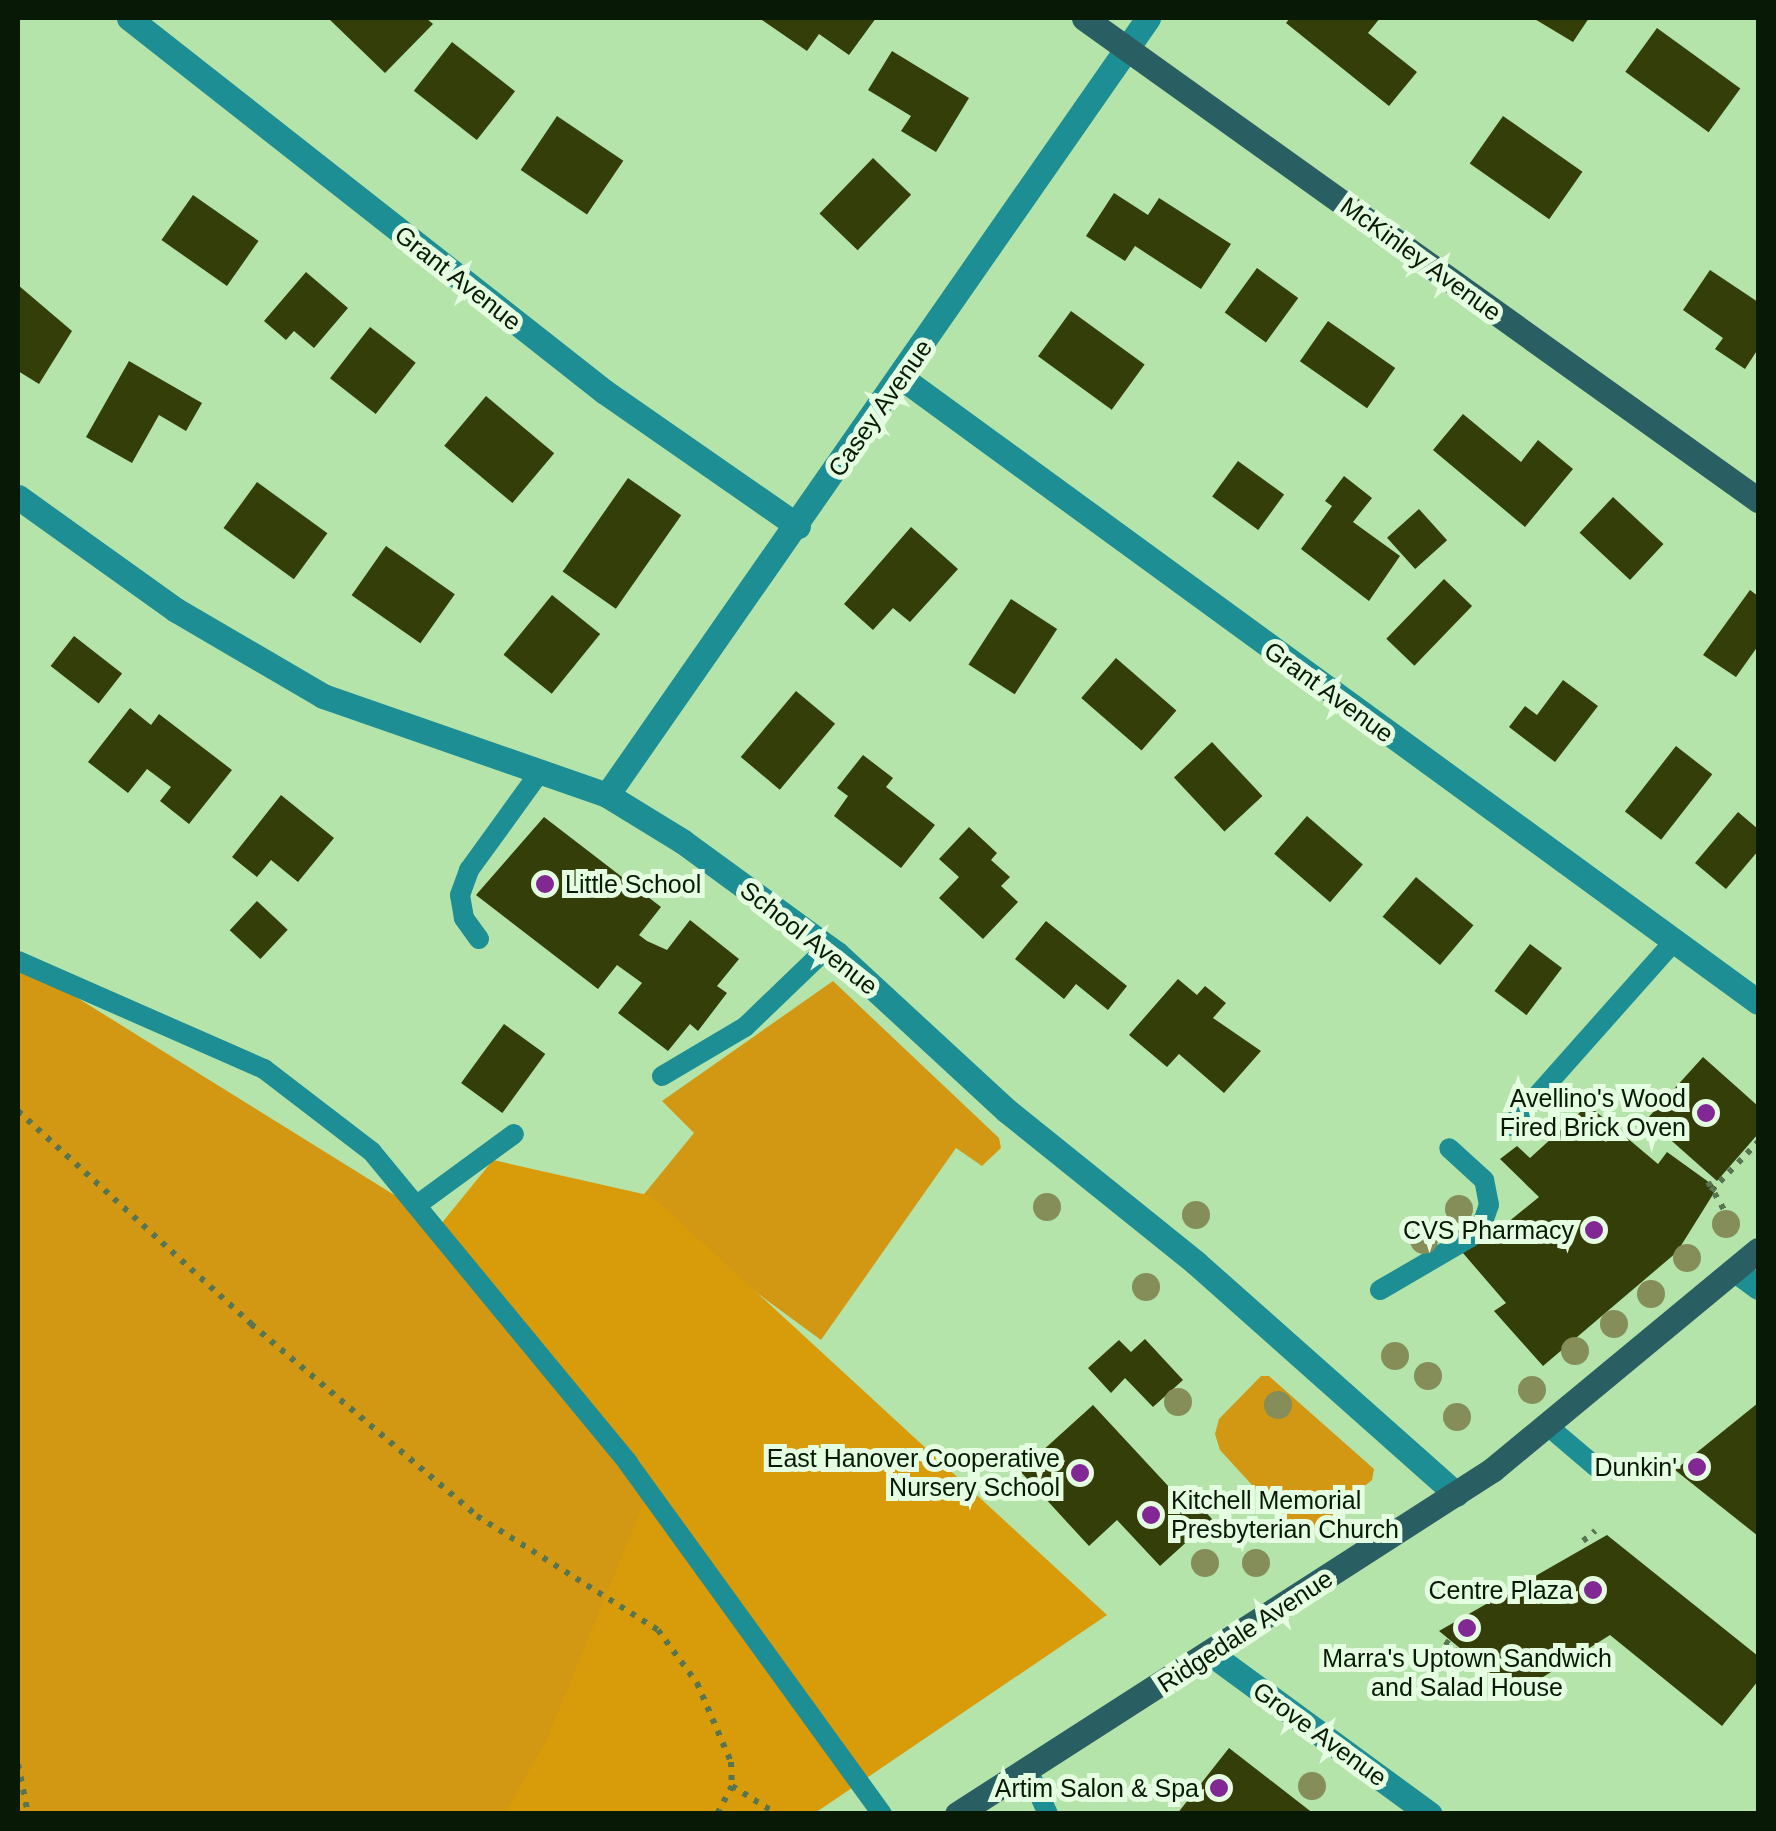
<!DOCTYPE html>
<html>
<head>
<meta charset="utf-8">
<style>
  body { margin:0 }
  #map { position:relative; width:1776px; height:1831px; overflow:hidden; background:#b4e4aa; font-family:Arial,sans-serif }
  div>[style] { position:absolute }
  .green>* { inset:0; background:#d29813 }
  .forest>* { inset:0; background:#d89b09 }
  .building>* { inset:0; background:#343e09; transform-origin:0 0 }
  .path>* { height:6px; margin-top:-3px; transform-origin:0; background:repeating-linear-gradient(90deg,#567550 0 5px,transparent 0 13px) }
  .lane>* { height:20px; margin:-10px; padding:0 10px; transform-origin:10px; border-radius:10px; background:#1d8e94 }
  .street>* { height:25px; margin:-12.5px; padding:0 12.5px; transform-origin:12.5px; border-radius:12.5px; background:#1d8e94 }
  .secondary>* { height:25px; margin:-12.5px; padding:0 12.5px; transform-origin:12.5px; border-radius:12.5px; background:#295f62 }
  .trees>* { width:28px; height:28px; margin:-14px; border-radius:50%; background:#858d59 }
  .dots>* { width:28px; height:28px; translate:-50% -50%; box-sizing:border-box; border:5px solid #e5fde0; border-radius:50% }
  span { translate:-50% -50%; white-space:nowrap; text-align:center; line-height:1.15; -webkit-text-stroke:10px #e5fde0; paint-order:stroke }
  .street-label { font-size:25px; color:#081905 }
  .poi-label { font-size:25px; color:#081905 }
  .left { translate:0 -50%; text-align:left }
  .right { translate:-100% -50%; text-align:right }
  .frame { position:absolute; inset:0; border:20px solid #081905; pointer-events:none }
</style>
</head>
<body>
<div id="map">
  <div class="green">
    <div style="clip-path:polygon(18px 961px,441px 1224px,650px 1488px,554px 1813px,18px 1813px)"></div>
    <div style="clip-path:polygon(833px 981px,999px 1138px,1001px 1148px,982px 1166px,956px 1148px,821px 1340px,636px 1204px,694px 1133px,662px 1101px)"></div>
    <div style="clip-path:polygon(1261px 1376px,1269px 1376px,1374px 1469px,1372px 1480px,1336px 1509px,1333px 1523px,1303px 1541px,1220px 1450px,1215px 1434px,1219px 1419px)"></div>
  </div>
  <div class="forest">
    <div style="clip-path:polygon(493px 1160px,652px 1196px,1107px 1615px,815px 1813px,505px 1813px,546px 1741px,650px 1488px,441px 1224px)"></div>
  </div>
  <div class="building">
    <div style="clip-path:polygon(328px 18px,426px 18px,433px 24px,385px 73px)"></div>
    <div style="clip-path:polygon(759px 18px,876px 18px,849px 55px,819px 34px,807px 51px)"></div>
    <div style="clip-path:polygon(1290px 18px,1380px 18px,1368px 33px,1417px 72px,1389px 106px,1286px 23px)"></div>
    <div style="clip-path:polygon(1533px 18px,1589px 18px,1573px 42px)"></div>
    <div style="left:1657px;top:28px;width:103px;height:54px;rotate:36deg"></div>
    <div style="left:452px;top:42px;width:80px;height:62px;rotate:38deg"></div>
    <div style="clip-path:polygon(892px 51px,969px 98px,936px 152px,901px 131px,911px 116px,868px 90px)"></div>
    <div style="left:557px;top:116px;width:80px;height:65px;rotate:34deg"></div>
    <div style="left:1503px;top:116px;width:97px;height:58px;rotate:35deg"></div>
    <div style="left:873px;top:158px;width:53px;height:77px;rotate:44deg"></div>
    <div style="clip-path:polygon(1114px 193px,1148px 215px,1159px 198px,1231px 244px,1201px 289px,1135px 246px,1125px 261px,1086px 236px)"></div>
    <div style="left:193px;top:195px;width:80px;height:55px;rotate:35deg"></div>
    <div style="left:1257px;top:268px;width:51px;height:55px;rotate:36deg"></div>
    <div style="clip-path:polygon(1710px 270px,1758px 302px,1758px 349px,1745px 369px,1715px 349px,1723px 338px,1683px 310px)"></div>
    <div style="clip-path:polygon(306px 272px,348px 308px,314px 348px,294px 331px,286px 340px,264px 321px)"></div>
    <div style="clip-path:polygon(18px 285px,72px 331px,39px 384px,18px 371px)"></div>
    <div style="left:1071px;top:311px;width:91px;height:56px;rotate:36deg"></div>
    <div style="left:1328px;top:321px;width:82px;height:49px;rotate:35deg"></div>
    <div style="left:370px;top:327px;width:58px;height:65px;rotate:38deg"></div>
    <div style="clip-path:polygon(129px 361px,202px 403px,186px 431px,159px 415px,132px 463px,86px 437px)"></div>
    <div style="left:486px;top:396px;width:89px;height:65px;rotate:40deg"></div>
    <div style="clip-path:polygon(1463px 414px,1521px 462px,1538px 440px,1573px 469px,1525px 527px,1433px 450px)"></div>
    <div style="left:1238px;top:461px;width:57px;height:44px;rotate:36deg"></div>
    <div style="clip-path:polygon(1344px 476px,1372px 498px,1353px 522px,1400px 556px,1369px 601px,1301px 549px,1332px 506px,1325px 501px)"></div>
    <div style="left:628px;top:478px;width:65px;height:114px;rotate:35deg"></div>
    <div style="left:257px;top:482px;width:87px;height:57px;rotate:36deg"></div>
    <div style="left:1613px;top:497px;width:69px;height:49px;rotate:43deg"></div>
    <div style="left:1419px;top:509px;width:42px;height:43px;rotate:48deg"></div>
    <div style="clip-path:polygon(911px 527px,958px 569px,910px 622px,893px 608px,873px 630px,844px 604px)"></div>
    <div style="left:386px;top:546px;width:84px;height:60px;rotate:35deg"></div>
    <div style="left:1444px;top:579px;width:39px;height:83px;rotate:44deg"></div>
    <div style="clip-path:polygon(1750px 590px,1758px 596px,1758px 646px,1736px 677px,1703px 655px)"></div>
    <div style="left:552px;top:595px;width:62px;height:77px;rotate:39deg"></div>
    <div style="left:1011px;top:599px;width:55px;height:78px;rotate:33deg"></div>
    <div style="left:74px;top:636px;width:61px;height:38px;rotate:38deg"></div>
    <div style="left:1116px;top:658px;width:80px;height:53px;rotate:41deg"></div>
    <div style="clip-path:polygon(1563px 680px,1598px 706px,1555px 762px,1509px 727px,1525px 706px,1537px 715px)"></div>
    <div style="left:796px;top:691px;width:51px;height:86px;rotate:40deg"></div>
    <div style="clip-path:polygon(130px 708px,151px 725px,159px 714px,232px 770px,189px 824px,160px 801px,171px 787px,147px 769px,128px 793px,88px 762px)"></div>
    <div style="left:1212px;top:742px;width:74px;height:52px;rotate:47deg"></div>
    <div style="left:1676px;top:746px;width:46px;height:83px;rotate:38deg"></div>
    <div style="clip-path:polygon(863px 755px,893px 778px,886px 787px,935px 825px,901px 868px,834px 816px,848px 796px,837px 788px)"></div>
    <div style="clip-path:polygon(281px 795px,334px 838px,298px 882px,271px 860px,257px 877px,232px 857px)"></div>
    <div style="clip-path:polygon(1738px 812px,1758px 829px,1758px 851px,1726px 889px,1695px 863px)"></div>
    <div style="left:1307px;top:816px;width:74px;height:50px;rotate:41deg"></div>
    <div style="clip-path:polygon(544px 817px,661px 907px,639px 935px,647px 941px,667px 950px,690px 920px,739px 959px,717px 986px,727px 993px,698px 1031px,690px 1024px,668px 1051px,618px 1013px,642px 983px,617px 965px,598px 989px,476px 895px)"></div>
    <div style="clip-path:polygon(969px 827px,997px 853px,991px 860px,1010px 877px,1001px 886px,1018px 902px,983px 939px,939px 898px,959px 877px,939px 859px)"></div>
    <div style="left:1416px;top:877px;width:75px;height:52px;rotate:40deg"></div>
    <div style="left:257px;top:901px;width:42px;height:40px;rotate:43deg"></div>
    <div style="clip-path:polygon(1046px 921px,1127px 986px,1108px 1010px,1076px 984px,1064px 999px,1015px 959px)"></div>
    <div style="left:1530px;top:944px;width:40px;height:59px;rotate:37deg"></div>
    <div style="clip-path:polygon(1178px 979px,1197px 995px,1205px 986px,1226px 1003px,1213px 1018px,1261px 1051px,1224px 1093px,1179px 1054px,1167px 1067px,1129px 1035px)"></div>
    <div style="left:504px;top:1024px;width:51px;height:73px;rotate:36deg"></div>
    <div style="clip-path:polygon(1703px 1057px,1758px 1106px,1758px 1134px,1717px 1181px,1647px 1119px)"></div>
    <div style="clip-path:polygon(1588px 1105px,1658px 1164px,1667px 1152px,1717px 1188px,1677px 1252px,1543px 1366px,1494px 1311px,1506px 1303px,1450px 1238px,1470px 1221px,1485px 1241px,1539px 1197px,1500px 1159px,1517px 1146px,1530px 1158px)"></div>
    <div style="clip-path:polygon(1145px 1339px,1183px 1380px,1153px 1407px,1125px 1378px,1111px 1393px,1088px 1368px,1119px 1340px,1131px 1352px)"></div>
    <div style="clip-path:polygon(1758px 1403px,1758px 1536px,1675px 1470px)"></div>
    <div style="clip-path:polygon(1093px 1405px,1183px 1502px,1190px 1495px,1212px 1519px,1160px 1566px,1117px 1520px,1089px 1546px,1020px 1471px)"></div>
    <div style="clip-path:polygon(1607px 1535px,1758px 1656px,1758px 1681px,1722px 1726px,1610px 1635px,1516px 1694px,1439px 1631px)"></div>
    <div style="clip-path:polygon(1229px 1748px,1314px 1814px,1177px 1814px)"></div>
  </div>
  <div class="path">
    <div style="left:18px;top:1111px;width:316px;rotate:42.4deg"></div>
    <div style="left:251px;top:1324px;width:297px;rotate:40.3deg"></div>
    <div style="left:477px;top:1516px;width:214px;rotate:32.2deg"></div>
    <div style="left:658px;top:1630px;width:66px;rotate:53.7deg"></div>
    <div style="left:697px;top:1683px;width:86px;rotate:66.7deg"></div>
    <div style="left:731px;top:1762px;width:24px;rotate:88deg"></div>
    <div style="left:732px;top:1786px;width:32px;rotate:118deg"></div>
    <div style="left:1708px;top:1182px;width:39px;rotate:60deg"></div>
    <div style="left:1711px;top:1191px;width:68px;rotate:-46.2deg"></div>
    <div style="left:1583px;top:1541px;width:16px;rotate:-40deg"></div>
    <div style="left:1445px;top:1641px;width:13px;rotate:39deg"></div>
    <div style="left:18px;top:1764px;width:51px;rotate:78.7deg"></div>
    <div style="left:732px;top:1786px;width:53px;rotate:31.9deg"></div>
  </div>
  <div class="lane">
    <div style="left:479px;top:939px;width:26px;rotate:-126deg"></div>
    <div style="left:464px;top:918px;width:23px;rotate:-100deg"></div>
    <div style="left:460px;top:895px;width:27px;rotate:-70deg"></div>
    <div style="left:469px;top:870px;width:121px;rotate:-54.1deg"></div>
    <div style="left:18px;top:961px;width:269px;rotate:23.7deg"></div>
    <div style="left:264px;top:1069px;width:136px;rotate:37.5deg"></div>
    <div style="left:372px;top:1152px;width:403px;rotate:50.5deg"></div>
    <div style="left:628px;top:1463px;width:433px;rotate:54.1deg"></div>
    <div style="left:662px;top:1076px;width:96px;rotate:-30.6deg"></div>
    <div style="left:745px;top:1027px;width:114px;rotate:-43.9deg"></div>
    <div style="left:1510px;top:1126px;width:247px;rotate:-48.4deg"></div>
    <div style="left:417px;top:1205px;width:120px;rotate:-36.2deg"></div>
    <div style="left:1380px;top:1290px;width:105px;rotate:-30.2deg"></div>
    <div style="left:1471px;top:1237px;width:19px;rotate:-51deg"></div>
    <div style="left:1483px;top:1222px;width:18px;rotate:-71deg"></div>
    <div style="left:1489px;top:1205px;width:25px;rotate:-101deg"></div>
    <div style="left:1484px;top:1180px;width:47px;rotate:-137.6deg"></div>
    <div style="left:1549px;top:1427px;width:62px;rotate:40.4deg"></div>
    <div style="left:1028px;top:1770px;width:48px;rotate:65.6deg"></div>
  </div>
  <div class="street">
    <div style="left:129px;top:18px;width:605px;rotate:38.16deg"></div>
    <div style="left:605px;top:392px;width:235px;rotate:34.8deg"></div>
    <div style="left:902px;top:378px;width:1059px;rotate:36.09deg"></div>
    <div style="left:18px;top:497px;width:194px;rotate:35.6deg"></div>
    <div style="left:176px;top:610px;width:170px;rotate:30.3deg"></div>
    <div style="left:323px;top:696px;width:301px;rotate:19.2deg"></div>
    <div style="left:607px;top:795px;width:88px;rotate:31.5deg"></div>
    <div style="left:682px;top:841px;width:192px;rotate:36.1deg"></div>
    <div style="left:837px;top:954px;width:230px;rotate:42.7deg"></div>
    <div style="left:1006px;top:1110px;width:244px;rotate:38.8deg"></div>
    <div style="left:1196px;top:1263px;width:348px;rotate:41.6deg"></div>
    <div style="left:607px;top:795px;width:947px;rotate:-55.15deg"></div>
    <div style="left:1735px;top:1270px;width:29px;rotate:36deg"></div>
    <div style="left:1211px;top:1654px;width:271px;rotate:36.2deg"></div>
  </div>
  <div class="secondary">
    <div style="left:1084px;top:18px;width:829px;rotate:35.57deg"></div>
    <div style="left:957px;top:1814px;width:636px;rotate:-32.74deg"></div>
    <div style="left:1492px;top:1470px;width:345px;rotate:-39.6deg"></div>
  </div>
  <div class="trees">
    <div style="left:1047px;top:1207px"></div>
    <div style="left:1459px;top:1209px"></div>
    <div style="left:1196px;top:1215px"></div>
    <div style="left:1726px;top:1224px"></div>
    <div style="left:1424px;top:1240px"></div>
    <div style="left:1687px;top:1258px"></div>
    <div style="left:1146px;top:1287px"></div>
    <div style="left:1651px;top:1294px"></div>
    <div style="left:1614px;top:1324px"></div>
    <div style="left:1575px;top:1351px"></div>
    <div style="left:1395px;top:1356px"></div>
    <div style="left:1428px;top:1376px"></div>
    <div style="left:1532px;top:1390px"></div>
    <div style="left:1178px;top:1402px"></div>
    <div style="left:1278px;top:1405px"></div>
    <div style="left:1457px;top:1417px"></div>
    <div style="left:1205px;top:1563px"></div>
    <div style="left:1256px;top:1563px"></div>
    <div style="left:1312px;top:1786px"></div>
  </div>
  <div class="dots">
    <div style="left:545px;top:884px;background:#822895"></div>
    <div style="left:1706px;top:1113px;background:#822895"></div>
    <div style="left:1594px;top:1230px;background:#822895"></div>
    <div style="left:1697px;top:1467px;background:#822895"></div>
    <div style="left:1080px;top:1473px;background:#822895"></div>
    <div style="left:1151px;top:1515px;background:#822895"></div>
    <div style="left:1593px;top:1590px;background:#822895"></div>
    <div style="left:1467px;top:1628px;background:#822895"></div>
    <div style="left:1219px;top:1788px;background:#822895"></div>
  </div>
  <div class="street-label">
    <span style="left:1421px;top:259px;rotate:36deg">McKinley Avenue</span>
    <span style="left:458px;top:278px;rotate:38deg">Grant Avenue</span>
    <span style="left:880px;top:408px;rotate:-55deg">Casey Avenue</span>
    <span style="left:1329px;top:692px;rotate:36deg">Grant Avenue</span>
    <span style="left:809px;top:938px;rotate:38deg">School Avenue</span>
    <span style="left:1245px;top:1631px;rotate:-33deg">Ridgedale Avenue</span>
    <span style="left:1320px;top:1734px;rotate:36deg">Grove Avenue</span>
  </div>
  <div class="poi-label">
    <span class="left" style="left:565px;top:884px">Little School</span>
    <span class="right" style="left:1686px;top:1113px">Avellino's Wood<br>Fired Brick Oven</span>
    <span class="right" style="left:1574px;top:1230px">CVS Pharmacy</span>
    <span class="right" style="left:1060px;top:1473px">East Hanover Cooperative<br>Nursery School</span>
    <span class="right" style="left:1677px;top:1467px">Dunkin'</span>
    <span class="left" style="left:1171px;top:1515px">Kitchell Memorial<br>Presbyterian Church</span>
    <span class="right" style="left:1573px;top:1590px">Centre Plaza</span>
    <span style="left:1467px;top:1673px">Marra's Uptown Sandwich<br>and Salad House</span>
    <span class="right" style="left:1199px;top:1788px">Artim Salon &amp; Spa</span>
  </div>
  <div class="frame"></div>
</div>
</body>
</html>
